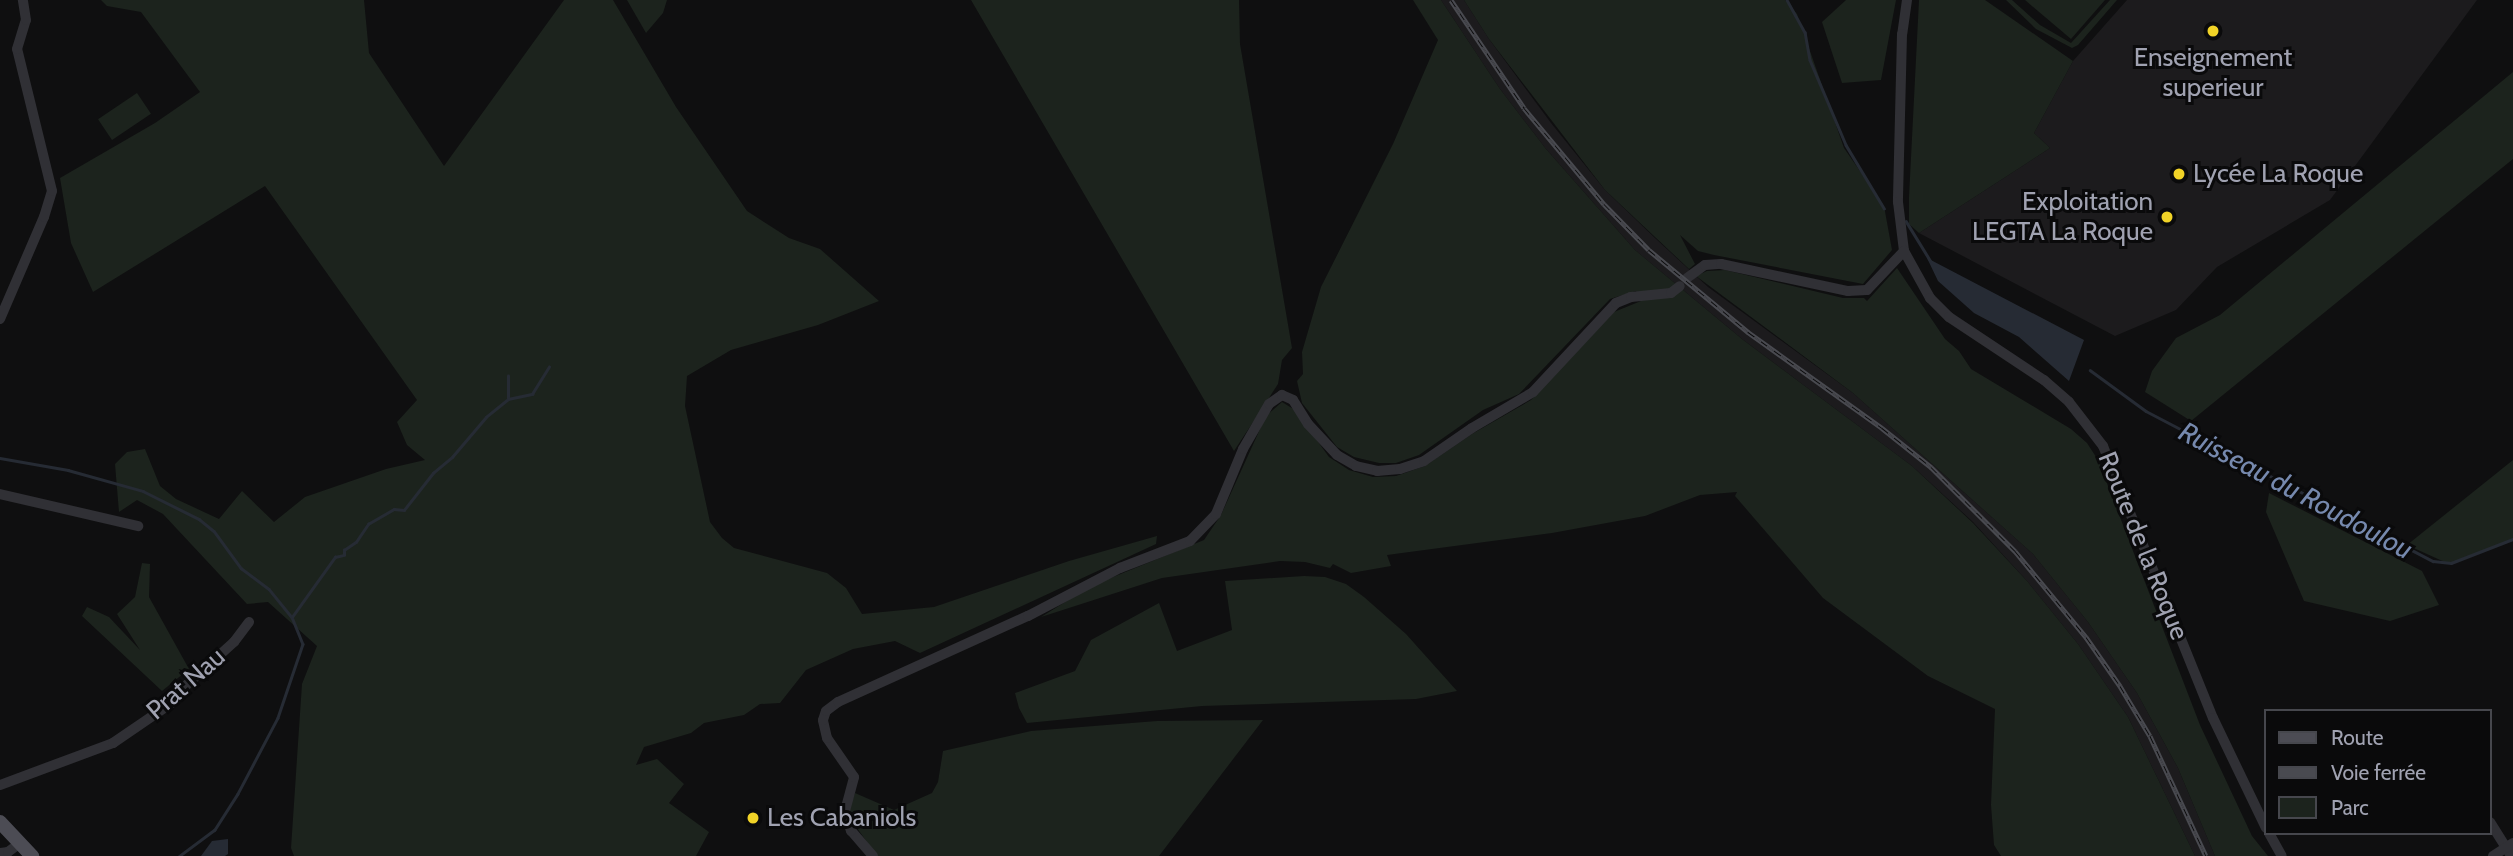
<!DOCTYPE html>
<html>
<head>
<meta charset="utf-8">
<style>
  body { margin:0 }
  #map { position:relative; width:2513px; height:856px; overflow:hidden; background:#0f0f10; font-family:Cabin,sans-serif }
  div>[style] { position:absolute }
  .built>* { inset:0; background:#1c1b1d }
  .green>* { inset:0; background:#1c231d; transform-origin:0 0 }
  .water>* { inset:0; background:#262b34 }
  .stream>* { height:2.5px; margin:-1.25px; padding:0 1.25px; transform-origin:1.25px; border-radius:1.25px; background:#262b34 }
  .minor>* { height:10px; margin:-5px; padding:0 5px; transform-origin:5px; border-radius:5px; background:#303035 }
  .major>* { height:14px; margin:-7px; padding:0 7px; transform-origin:7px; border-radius:7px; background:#4c4c54 }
  .rail>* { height:5px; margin-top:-2.5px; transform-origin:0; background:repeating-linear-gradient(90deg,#0a0a0b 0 8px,#494a50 0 16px); box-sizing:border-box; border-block:2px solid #494a50 }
  .dots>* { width:19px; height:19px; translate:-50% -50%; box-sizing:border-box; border:4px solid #0a0a0b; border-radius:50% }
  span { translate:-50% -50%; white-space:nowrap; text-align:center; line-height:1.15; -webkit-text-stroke:6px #0a0a0b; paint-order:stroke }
  .poi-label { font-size:26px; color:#a0a2b1 }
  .left { translate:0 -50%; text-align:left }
  .right { translate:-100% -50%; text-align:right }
  .street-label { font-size:26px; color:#a0a2b1 }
  .water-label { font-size:28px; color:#7689ae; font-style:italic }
  .legend { position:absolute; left:2264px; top:709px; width:228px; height:126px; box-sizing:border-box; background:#0a0a0b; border:2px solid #46474d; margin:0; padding:9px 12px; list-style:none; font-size:21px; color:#a0a2b1 }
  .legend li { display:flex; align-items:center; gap:14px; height:35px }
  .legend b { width:35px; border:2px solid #46474d }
</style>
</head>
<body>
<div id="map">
  <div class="built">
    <div style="clip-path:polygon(1441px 0,1464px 0,1489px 39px,1551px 123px,1605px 190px,1655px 238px,1708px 287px,1853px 393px,2033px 554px,2088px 622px,2137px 693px,2178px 768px,2215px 856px,2195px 856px,2128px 717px,2078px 644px,2027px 581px,1973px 522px,1912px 466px,1742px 339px,1635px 250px,1546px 149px,1500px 89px)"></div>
    <div style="clip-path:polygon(2127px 0,2477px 0,2330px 200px,2217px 267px,2176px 310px,2115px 336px,1919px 233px,2050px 148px,2034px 133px,2073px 61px)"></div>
  </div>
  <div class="green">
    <div style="clip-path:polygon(101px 0,364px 0,369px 53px,444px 166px,564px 0,613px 0,676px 107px,747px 211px,789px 238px,820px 249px,879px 301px,818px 325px,731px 350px,687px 376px,685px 406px,710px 522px,722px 538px,734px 548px,827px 573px,846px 588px,862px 614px,934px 607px,1069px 561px,1157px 536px,1156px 544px,920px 653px,895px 641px,853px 649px,806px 670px,780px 703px,760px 704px,744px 715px,704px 723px,691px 733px,644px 747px,636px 765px,657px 759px,684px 784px,669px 803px,709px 832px,696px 856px,294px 856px,291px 848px,302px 684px,317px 646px,268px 602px,247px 604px,163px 514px,137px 500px,119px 512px,115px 464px,127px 452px,145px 449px,160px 486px,176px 499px,219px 519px,242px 491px,274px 522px,305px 497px,386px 469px,425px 460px,407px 445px,397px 422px,417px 400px,265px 186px,93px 292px,71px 243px,60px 178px,155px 123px,200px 92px,141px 12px,107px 6px)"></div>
    <div style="clip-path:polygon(627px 0,667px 0,663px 13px,646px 33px)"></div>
    <div style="clip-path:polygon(971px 0,1239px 0,1240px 44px,1292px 348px,1282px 360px,1278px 384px,1234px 451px)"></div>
    <div style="clip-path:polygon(1413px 0,1441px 0,1500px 89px,1546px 149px,1635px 250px,1742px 339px,1912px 466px,1973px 523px,2027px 581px,2078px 644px,2128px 717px,2195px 856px,2001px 856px,1994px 845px,1991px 805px,1995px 709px,1928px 676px,1823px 598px,1735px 496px,1737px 492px,1700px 495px,1645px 516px,1552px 533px,1387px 555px,1391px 566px,1351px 573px,1333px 564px,1330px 568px,1305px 562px,1280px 561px,1162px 578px,1041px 617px,1091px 586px,1204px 540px,1221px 515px,1266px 416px,1282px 402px,1295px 410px,1329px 457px,1349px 470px,1373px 477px,1396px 476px,1425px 466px,1472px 434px,1531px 400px,1614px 312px,1641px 301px,1636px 291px,1610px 299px,1519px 394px,1483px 410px,1419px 455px,1396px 463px,1379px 463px,1354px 457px,1337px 447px,1302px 403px,1297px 381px,1303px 374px,1302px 352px,1321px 287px,1393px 144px,1438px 40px)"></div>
    <div style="clip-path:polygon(1464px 0,1785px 0,1797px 14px,1844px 148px,1884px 206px,1892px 250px,1863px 284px,1714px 255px,1698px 251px,1680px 235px,1695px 264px,1689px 269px,1605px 190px,1489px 39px)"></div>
    <div style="clip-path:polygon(1846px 0,1896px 0,1881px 80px,1842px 83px,1822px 22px)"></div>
    <div style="clip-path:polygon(1919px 0,1985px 0,2073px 61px,2034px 133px,2050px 148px,1919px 233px,1909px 224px,1909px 197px)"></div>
    <div style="clip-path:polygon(2006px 0,2012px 0,2040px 25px,2071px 43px,2110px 0,2117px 0,2078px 45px,2072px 48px,2036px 29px)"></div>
    <div style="clip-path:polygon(2025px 0,2105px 0,2071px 39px)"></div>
    <div style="clip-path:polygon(2513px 72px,2513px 159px,2191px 421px,2145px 392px,2152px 371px,2176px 338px,2220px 315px)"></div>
    <div style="left:137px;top:93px;width:25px;height:47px;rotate:56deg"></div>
    <div style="clip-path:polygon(1897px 268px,1945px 339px,1959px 351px,1971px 369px,2071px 429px,2087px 443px,2098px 460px,2200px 725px,2252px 836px,2268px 856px,2215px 856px,2178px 768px,2137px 693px,2088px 622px,2033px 554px,1853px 393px,1696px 276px,1707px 271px,1725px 270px,1843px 298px,1864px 298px,1867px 301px)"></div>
    <div style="clip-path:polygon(2513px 460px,2513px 539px,2449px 564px,2407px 545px)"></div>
    <div style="clip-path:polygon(2269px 493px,2422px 571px,2439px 605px,2390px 621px,2304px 601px,2266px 512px)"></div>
    <div style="clip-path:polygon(142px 563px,150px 564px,149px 597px,189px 669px,162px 691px,82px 616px,87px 607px,109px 617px,140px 650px,117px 614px,135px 597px)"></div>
    <div style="clip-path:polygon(1304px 576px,1325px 577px,1346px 584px,1364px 597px,1406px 634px,1457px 691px,1416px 699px,1202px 706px,1027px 723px,1019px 708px,1015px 693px,1075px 671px,1091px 640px,1159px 603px,1177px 651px,1232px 630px,1225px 581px)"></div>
    <div style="clip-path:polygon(1263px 720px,1159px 856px,877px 856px,852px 821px,849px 808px,855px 793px,894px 810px,932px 793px,938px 782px,943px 751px,1031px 731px,1157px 721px)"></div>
  </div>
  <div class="water">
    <div style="clip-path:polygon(1927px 258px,2084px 340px,2069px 381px,2019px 337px,1974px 313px,1938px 281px)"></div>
    <div style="clip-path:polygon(228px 839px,228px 854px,225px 856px,201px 856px,212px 841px)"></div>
  </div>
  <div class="stream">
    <div style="left:1787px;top:0;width:37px;rotate:61deg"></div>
    <div style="left:1805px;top:32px;width:28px;rotate:80deg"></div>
    <div style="left:1810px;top:60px;width:92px;rotate:67deg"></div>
    <div style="left:1846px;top:145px;width:74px;rotate:58.9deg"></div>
    <div style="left:1906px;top:221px;width:46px;rotate:58.4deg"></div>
    <div style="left:2090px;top:370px;width:69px;rotate:36.2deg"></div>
    <div style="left:2146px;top:411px;width:324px;rotate:27.6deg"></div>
    <div style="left:2433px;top:561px;width:18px;rotate:6deg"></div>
    <div style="left:2451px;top:563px;width:66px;rotate:-21.2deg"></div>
    <div style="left:508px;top:399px;width:23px;rotate:-90deg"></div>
    <div style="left:0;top:458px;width:69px;rotate:10deg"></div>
    <div style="left:68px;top:470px;width:78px;rotate:15.6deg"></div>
    <div style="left:143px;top:491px;width:63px;rotate:26.6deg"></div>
    <div style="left:199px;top:519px;width:19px;rotate:39deg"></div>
    <div style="left:214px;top:531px;width:46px;rotate:53.9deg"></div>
    <div style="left:241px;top:568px;width:35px;rotate:37deg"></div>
    <div style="left:269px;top:589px;width:36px;rotate:51deg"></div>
    <div style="left:292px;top:617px;width:29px;rotate:68deg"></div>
    <div style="left:303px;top:644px;width:78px;rotate:108.7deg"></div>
    <div style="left:278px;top:718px;width:86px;rotate:117.8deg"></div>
    <div style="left:238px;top:794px;width:43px;rotate:122.6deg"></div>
    <div style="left:215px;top:830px;width:44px;rotate:143.4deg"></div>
    <div style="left:292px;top:617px;width:74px;rotate:-54.4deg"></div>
    <div style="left:335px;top:557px;width:9px;rotate:-13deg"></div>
    <div style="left:344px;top:555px;width:5px;rotate:-90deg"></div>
    <div style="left:344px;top:550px;width:14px;rotate:-34deg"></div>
    <div style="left:356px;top:542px;width:22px;rotate:-56deg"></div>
    <div style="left:368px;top:524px;width:30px;rotate:-30deg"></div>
    <div style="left:394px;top:509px;width:10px;rotate:6deg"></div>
    <div style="left:404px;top:510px;width:47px;rotate:-51.9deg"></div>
    <div style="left:433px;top:473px;width:25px;rotate:-40deg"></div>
    <div style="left:452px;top:457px;width:52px;rotate:-49.6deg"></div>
    <div style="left:486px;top:417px;width:28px;rotate:-39deg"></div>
    <div style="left:508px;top:399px;width:25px;rotate:-12deg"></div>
    <div style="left:532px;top:394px;width:32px;rotate:-58deg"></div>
  </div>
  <div class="minor">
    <div style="left:1907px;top:0;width:34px;rotate:98deg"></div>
    <div style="left:1902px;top:34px;width:168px;rotate:91.4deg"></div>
    <div style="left:1898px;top:202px;width:49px;rotate:83deg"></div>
    <div style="left:1904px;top:251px;width:54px;rotate:61deg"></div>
    <div style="left:1930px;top:298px;width:27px;rotate:45deg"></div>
    <div style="left:1949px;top:317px;width:114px;rotate:33.6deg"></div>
    <div style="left:2044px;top:380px;width:33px;rotate:41deg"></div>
    <div style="left:2069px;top:402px;width:56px;rotate:52.3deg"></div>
    <div style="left:2103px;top:446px;width:293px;rotate:68deg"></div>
    <div style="left:2213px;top:718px;width:122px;rotate:64.3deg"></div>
    <div style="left:1687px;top:278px;width:22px;rotate:-36deg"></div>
    <div style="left:1705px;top:265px;width:16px;rotate:-4deg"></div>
    <div style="left:1721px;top:264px;width:130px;rotate:12deg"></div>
    <div style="left:1848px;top:291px;width:19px;rotate:-3deg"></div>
    <div style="left:1867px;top:290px;width:54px;rotate:-46.5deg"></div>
    <div style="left:0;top:319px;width:111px;rotate:-66.7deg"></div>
    <div style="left:44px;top:217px;width:27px;rotate:-73deg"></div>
    <div style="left:52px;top:191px;width:146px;rotate:-103.8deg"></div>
    <div style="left:17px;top:49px;width:30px;rotate:-73deg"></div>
    <div style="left:26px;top:20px;width:20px;rotate:-99deg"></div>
    <div style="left:0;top:494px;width:142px;rotate:13.1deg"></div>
    <div style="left:0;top:785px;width:121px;rotate:-20.4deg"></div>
    <div style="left:113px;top:743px;width:76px;rotate:-34.3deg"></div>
    <div style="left:176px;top:700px;width:11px;rotate:-63deg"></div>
    <div style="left:181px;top:690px;width:72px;rotate:-42.2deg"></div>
    <div style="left:234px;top:642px;width:25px;rotate:-53deg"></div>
    <div style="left:2490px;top:822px;width:40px;rotate:58deg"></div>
    <div style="left:2269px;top:833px;width:26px;rotate:61deg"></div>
    <div style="left:0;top:853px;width:8px;rotate:-7deg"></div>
    <div style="left:8px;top:852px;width:15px;rotate:-37deg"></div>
    <div style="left:873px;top:856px;width:33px;rotate:-131deg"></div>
    <div style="left:851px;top:831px;width:21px;rotate:-107deg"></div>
    <div style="left:845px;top:811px;width:35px;rotate:-75deg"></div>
    <div style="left:854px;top:777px;width:47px;rotate:-124.7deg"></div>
    <div style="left:827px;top:738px;width:18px;rotate:-103deg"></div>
    <div style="left:823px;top:720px;width:9px;rotate:-72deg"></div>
    <div style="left:826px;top:711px;width:15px;rotate:-37deg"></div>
    <div style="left:838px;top:702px;width:209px;rotate:-24.4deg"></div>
    <div style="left:1028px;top:616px;width:104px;rotate:-27.6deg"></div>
    <div style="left:1120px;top:568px;width:75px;rotate:-21.1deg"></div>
    <div style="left:1190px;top:541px;width:37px;rotate:-46deg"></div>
    <div style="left:1216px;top:514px;width:70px;rotate:-67.4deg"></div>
    <div style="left:1243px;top:449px;width:52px;rotate:-60deg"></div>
    <div style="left:1269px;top:404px;width:16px;rotate:-35deg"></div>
    <div style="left:1282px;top:395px;width:12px;rotate:24deg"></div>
    <div style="left:1293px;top:400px;width:28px;rotate:58deg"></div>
    <div style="left:1308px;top:424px;width:42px;rotate:46.9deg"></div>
    <div style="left:1337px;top:455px;width:22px;rotate:30deg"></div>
    <div style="left:1356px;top:466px;width:22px;rotate:13deg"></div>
    <div style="left:1377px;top:471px;width:23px;rotate:-5deg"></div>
    <div style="left:1400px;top:469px;width:25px;rotate:-18deg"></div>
    <div style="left:1424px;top:461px;width:58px;rotate:-34.5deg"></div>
    <div style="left:1472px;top:428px;width:71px;rotate:-30.5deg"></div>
    <div style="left:1533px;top:392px;width:122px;rotate:-47deg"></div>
    <div style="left:1616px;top:303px;width:16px;rotate:-22deg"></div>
    <div style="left:1631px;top:297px;width:40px;rotate:-5.7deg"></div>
    <div style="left:1671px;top:293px;width:11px;rotate:-38deg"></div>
    <div style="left:2493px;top:856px;width:24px;rotate:-33deg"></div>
  </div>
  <div class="major">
    <div style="left:0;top:822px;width:47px;rotate:46.7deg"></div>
  </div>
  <div class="rail">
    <div style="left:1451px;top:0;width:130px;rotate:55.9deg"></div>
    <div style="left:1524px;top:108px;width:125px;rotate:50.2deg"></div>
    <div style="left:1604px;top:204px;width:64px;rotate:45.6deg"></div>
    <div style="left:1649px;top:250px;width:129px;rotate:39.6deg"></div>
    <div style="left:1748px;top:332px;width:165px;rotate:35.6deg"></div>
    <div style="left:1882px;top:428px;width:63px;rotate:38.5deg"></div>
    <div style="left:1931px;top:467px;width:119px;rotate:45deg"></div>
    <div style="left:2015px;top:551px;width:112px;rotate:50.5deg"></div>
    <div style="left:2086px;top:637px;width:60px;rotate:55.2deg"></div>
    <div style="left:2120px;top:686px;width:58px;rotate:59deg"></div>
    <div style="left:2150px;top:736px;width:132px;rotate:65deg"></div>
  </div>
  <div class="dots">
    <div style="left:2213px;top:31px;background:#f1d327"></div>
    <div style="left:2179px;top:174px;background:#f1d327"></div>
    <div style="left:2167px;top:217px;background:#f1d327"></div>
    <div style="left:753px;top:818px;background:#f1d327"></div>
  </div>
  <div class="poi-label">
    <span style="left:2213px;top:73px">Enseignement<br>superieur</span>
    <span class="left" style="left:2193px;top:174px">Lycée La Roque</span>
    <span class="right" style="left:2153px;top:217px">Exploitation<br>LEGTA La Roque</span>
    <span class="left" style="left:767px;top:818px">Les Cabaniols</span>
  </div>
  <div class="street-label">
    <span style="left:2143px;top:546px;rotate:68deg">Route de la Roque</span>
    <span style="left:186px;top:684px;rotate:-41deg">Prat Nau</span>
  </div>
  <div class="water-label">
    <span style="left:2296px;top:490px;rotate:28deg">Ruisseau du Roudoulou</span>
  </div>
  <ul class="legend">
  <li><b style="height:9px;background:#4c4c54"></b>Route</li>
  <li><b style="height:9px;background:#494a50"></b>Voie ferrée</li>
  <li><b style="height:19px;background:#1c231d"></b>Parc</li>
  </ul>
</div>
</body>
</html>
